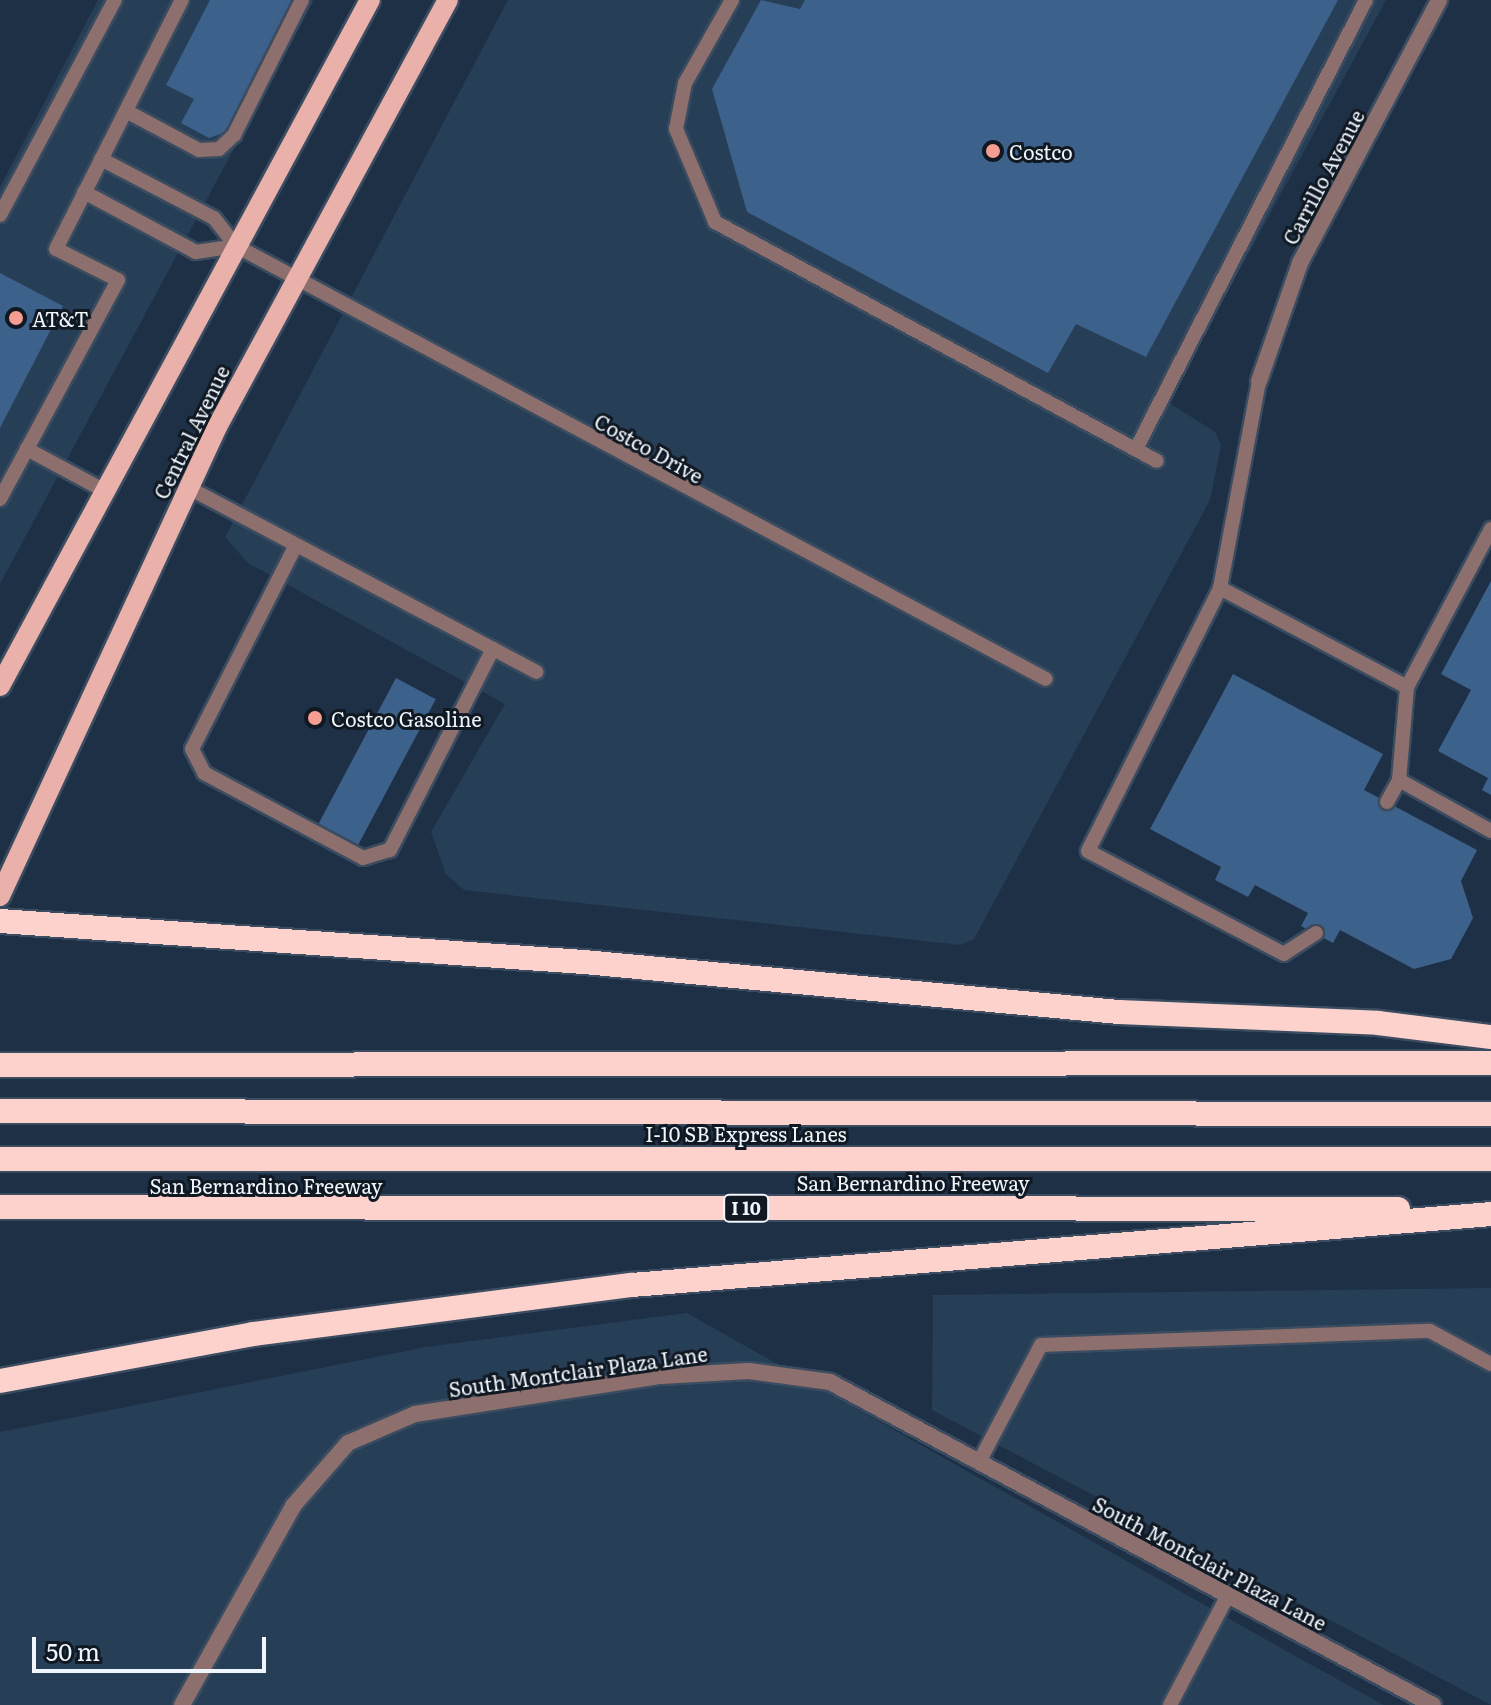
<!DOCTYPE html>
<html>
<head>
<meta charset="utf-8">
<style>
  body { margin:0 }
  #map { position:relative; width:1491px; height:1705px; overflow:hidden; background:#1e3046; font-family:Literata,serif }
  div>[style] { position:absolute }
  .built>* { inset:0; background:#273e57 }
  .building>* { inset:0; background:#3c618b; transform-origin:0 0 }
  .roads { filter:drop-shadow(2px 0 #3b4c60) drop-shadow(-2px 0 #3b4c60) drop-shadow(0 2px #3b4c60) drop-shadow(0 -2px #3b4c60) }
  .lane>* { height:14px; margin:-7px; padding:0 7px; transform-origin:7px; border-radius:7px; background:#8d706d }
  .street>* { height:16px; margin:-8px; padding:0 8px; transform-origin:8px; border-radius:8px; background:#8d706d }
  .primary>* { height:20px; margin:-10px; padding:0 10px; transform-origin:10px; border-radius:10px; background:#eab0aa }
  .highway>* { height:24px; margin:-12px; padding:0 12px; transform-origin:12px; border-radius:12px; background:#fdd2cd }
  .dots>* { width:22px; height:22px; translate:-50% -50%; box-sizing:border-box; border:4px solid #101822; border-radius:50% }
  span { translate:-50% -50%; white-space:nowrap; text-align:center; line-height:1.15; -webkit-text-stroke:6px #101822; paint-order:stroke }
  .shield-label span { padding:2px 6px; background:#101822; border:2px solid; border-radius:6px; -webkit-text-stroke-width:0 }
  .shield-label { font-size:18px; color:#eff6fe; font-weight:700 }
  .poi-label { font-size:20px; color:#eff6fe }
  .left { translate:0 -50%; text-align:left }
  .street-label { font-size:20px; color:#eff6fe }
  .scale { position:absolute; left:32px; top:1637px; width:234px; height:36px; box-sizing:border-box; border:4px solid #eff6fe; border-top:0; padding-left:10px; font-size:24px; line-height:28px; white-space:nowrap; color:#eff6fe; -webkit-text-stroke:6px #101822; paint-order:stroke }
</style>
</head>
<body>
<div id="map">
  <div class="built">
    <div style="clip-path:polygon(98px 0,314px 0,0 584px,0 187px)"></div>
    <div style="clip-path:polygon(508px 0,1386px 0,1168px 402px,1215px 432px,1221px 445px,1210px 500px,974px 939px,960px 945px,464px 890px,446px 874px,431px 832px,505px 704px,248px 563px,225px 537px)"></div>
    <div style="clip-path:polygon(1491px 1288px,1491px 1705px,932px 1410px,933px 1295px)"></div>
    <div style="clip-path:polygon(687px 1313px,1297px 1657px,1384px 1705px,0 1705px,0 1432px,426px 1347px)"></div>
  </div>
  <div class="building">
    <div style="clip-path:polygon(210px 0,295px 0,231px 130px,209px 138px,181px 123px,194px 99px,166px 85px)"></div>
    <div style="clip-path:polygon(761px 0,800px 9px,805px 0,1338px 0,1146px 357px,1076px 324px,1048px 373px,747px 212px,712px 89px)"></div>
    <div style="clip-path:polygon(0 273px,63px 306px,0 428px)"></div>
    <div style="clip-path:polygon(1491px 581px,1491px 795px,1482px 790px,1488px 778px,1438px 751px,1471px 690px,1441px 674px)"></div>
    <div style="clip-path:polygon(1233px 674px,1383px 754px,1364px 790px,1477px 850px,1461px 881px,1473px 918px,1451px 959px,1414px 969px,1340px 930px,1333px 943px,1301px 926px,1308px 913px,1255px 885px,1248px 897px,1215px 880px,1221px 867px,1150px 829px)"></div>
    <div style="left:396px;top:678px;width:45px;height:171px;rotate:28deg"></div>
  </div>
  <div class="roads">
    <div class="lane">
      <div style="left:732px;top:0;width:95px;rotate:119.5deg"></div>
      <div style="left:685px;top:83px;width:47px;rotate:101.1deg"></div>
      <div style="left:676px;top:129px;width:101px;rotate:67.2deg"></div>
      <div style="left:715px;top:222px;width:502px;rotate:28.4deg"></div>
      <div style="left:126px;top:111px;width:83px;rotate:28.1deg"></div>
      <div style="left:199px;top:150px;width:20px;rotate:-3deg"></div>
      <div style="left:219px;top:149px;width:21px;rotate:-43deg"></div>
      <div style="left:234px;top:135px;width:151px;rotate:-63.3deg"></div>
      <div style="left:101px;top:159px;width:127px;rotate:27.6deg"></div>
      <div style="left:214px;top:218px;width:36px;rotate:52deg"></div>
      <div style="left:236px;top:246px;width:918px;rotate:28.13deg"></div>
      <div style="left:84px;top:192px;width:127px;rotate:28.2deg"></div>
      <div style="left:196px;top:252px;width:40px;rotate:-8.5deg"></div>
      <div style="left:0;top:215px;width:244px;rotate:-61.9deg"></div>
      <div style="left:1136px;top:449px;width:504px;rotate:-62.88deg"></div>
      <div style="left:189px;top:488px;width:393px;rotate:27.9deg"></div>
      <div style="left:105px;top:491px;width:89px;rotate:-151.7deg"></div>
      <div style="left:27px;top:449px;width:192px;rotate:-61.7deg"></div>
      <div style="left:118px;top:280px;width:69px;rotate:-153.4deg"></div>
      <div style="left:56px;top:249px;width:279px;rotate:-63.2deg"></div>
      <div style="left:0;top:499px;width:57px;rotate:-61.6deg"></div>
      <div style="left:296px;top:545px;width:229px;rotate:117deg"></div>
      <div style="left:192px;top:749px;width:27px;rotate:63deg"></div>
      <div style="left:204px;top:773px;width:180px;rotate:28.1deg"></div>
      <div style="left:363px;top:858px;width:28px;rotate:-17deg"></div>
      <div style="left:390px;top:850px;width:226px;rotate:-62.9deg"></div>
      <div style="left:1220px;top:588px;width:211px;rotate:-79.3deg"></div>
      <div style="left:1407px;top:687px;width:179px;rotate:-62deg"></div>
      <div style="left:1387px;top:802px;width:25px;rotate:-61deg"></div>
      <div style="left:1316px;top:933px;width:38px;rotate:147deg"></div>
      <div style="left:1284px;top:954px;width:221px;rotate:-152.3deg"></div>
      <div style="left:1088px;top:851px;width:294px;rotate:-63.3deg"></div>
      <div style="left:1220px;top:588px;width:212px;rotate:27.9deg"></div>
      <div style="left:1407px;top:687px;width:93px;rotate:94.9deg"></div>
      <div style="left:1399px;top:780px;width:105px;rotate:29deg"></div>
      <div style="left:979px;top:1462px;width:132px;rotate:-62.1deg"></div>
      <div style="left:1041px;top:1345px;width:389px;rotate:-2.1deg"></div>
      <div style="left:1430px;top:1331px;width:69px;rotate:28.4deg"></div>
      <div style="left:1170px;top:1705px;width:124px;rotate:-62.2deg"></div>
    </div>
    <div class="street">
      <div style="left:1259px;top:381px;width:125px;rotate:-70.8deg"></div>
      <div style="left:1300px;top:263px;width:297px;rotate:-62.1deg"></div>
      <div style="left:182px;top:1705px;width:228px;rotate:-60.8deg"></div>
      <div style="left:293px;top:1506px;width:84px;rotate:-48.9deg"></div>
      <div style="left:348px;top:1443px;width:73px;rotate:-23.4deg"></div>
      <div style="left:415px;top:1414px;width:249px;rotate:-8.8deg"></div>
      <div style="left:661px;top:1376px;width:88px;rotate:-3.3deg"></div>
      <div style="left:749px;top:1371px;width:82px;rotate:7.7deg"></div>
      <div style="left:830px;top:1382px;width:684px;rotate:28.18deg"></div>
    </div>
    <div class="primary">
      <div style="left:0;top:686px;width:779px;rotate:-61.66deg"></div>
      <div style="left:0;top:896px;width:517px;rotate:-65.17deg"></div>
      <div style="left:217px;top:427px;width:485px;rotate:-61.6deg"></div>
    </div>
    <div class="highway">
      <div style="left:0;top:921px;width:585px;rotate:4.02deg"></div>
      <div style="left:584px;top:962px;width:537px;rotate:5.34deg"></div>
      <div style="left:1119px;top:1012px;width:259px;rotate:2.4deg"></div>
      <div style="left:1378px;top:1023px;width:114px;rotate:7.1deg"></div>
      <div style="left:0;top:1065px;width:1491px;rotate:-0.08deg"></div>
      <div style="left:0;top:1111px;width:1491px;rotate:0.12deg"></div>
      <div style="left:0;top:1159px;width:1491px"></div>
      <div style="left:0;top:1207px;width:1398px;rotate:0.08deg"></div>
      <div style="left:0;top:1381px;width:257px;rotate:-10.5deg"></div>
      <div style="left:253px;top:1334px;width:382px;rotate:-7.4deg"></div>
      <div style="left:632px;top:1285px;width:862px;rotate:-4.72deg"></div>
    </div>
  </div>
  <div class="dots">
    <div style="left:993px;top:151px;background:#f59c93"></div>
    <div style="left:16px;top:318px;background:#f59c93"></div>
    <div style="left:315px;top:718px;background:#f59c93"></div>
  </div>
  <div class="shield-label">
    <span style="left:746px;top:1208px">I 10</span>
  </div>
  <div class="poi-label">
    <span class="left" style="left:1009px;top:151px">Costco</span>
    <span class="left" style="left:32px;top:318px">AT&amp;T</span>
    <span class="left" style="left:331px;top:718px">Costco Gasoline</span>
  </div>
  <div class="street-label">
    <span style="left:1323px;top:177px;rotate:-62deg">Carrillo Avenue</span>
    <span style="left:191px;top:432px;rotate:-64deg">Central Avenue</span>
    <span style="left:649px;top:448px;rotate:29deg">Costco Drive</span>
    <span style="left:746px;top:1133px">I-10 SB Express Lanes</span>
    <span style="left:913px;top:1182px">San Bernardino Freeway</span>
    <span style="left:266px;top:1185px">San Bernardino Freeway</span>
    <span style="left:578px;top:1371px;rotate:-8deg">South Montclair Plaza Lane</span>
    <span style="left:1210px;top:1563px;rotate:28deg">South Montclair Plaza Lane</span>
  </div>
  <div class="scale">50 m</div>
</div>
</body>
</html>
